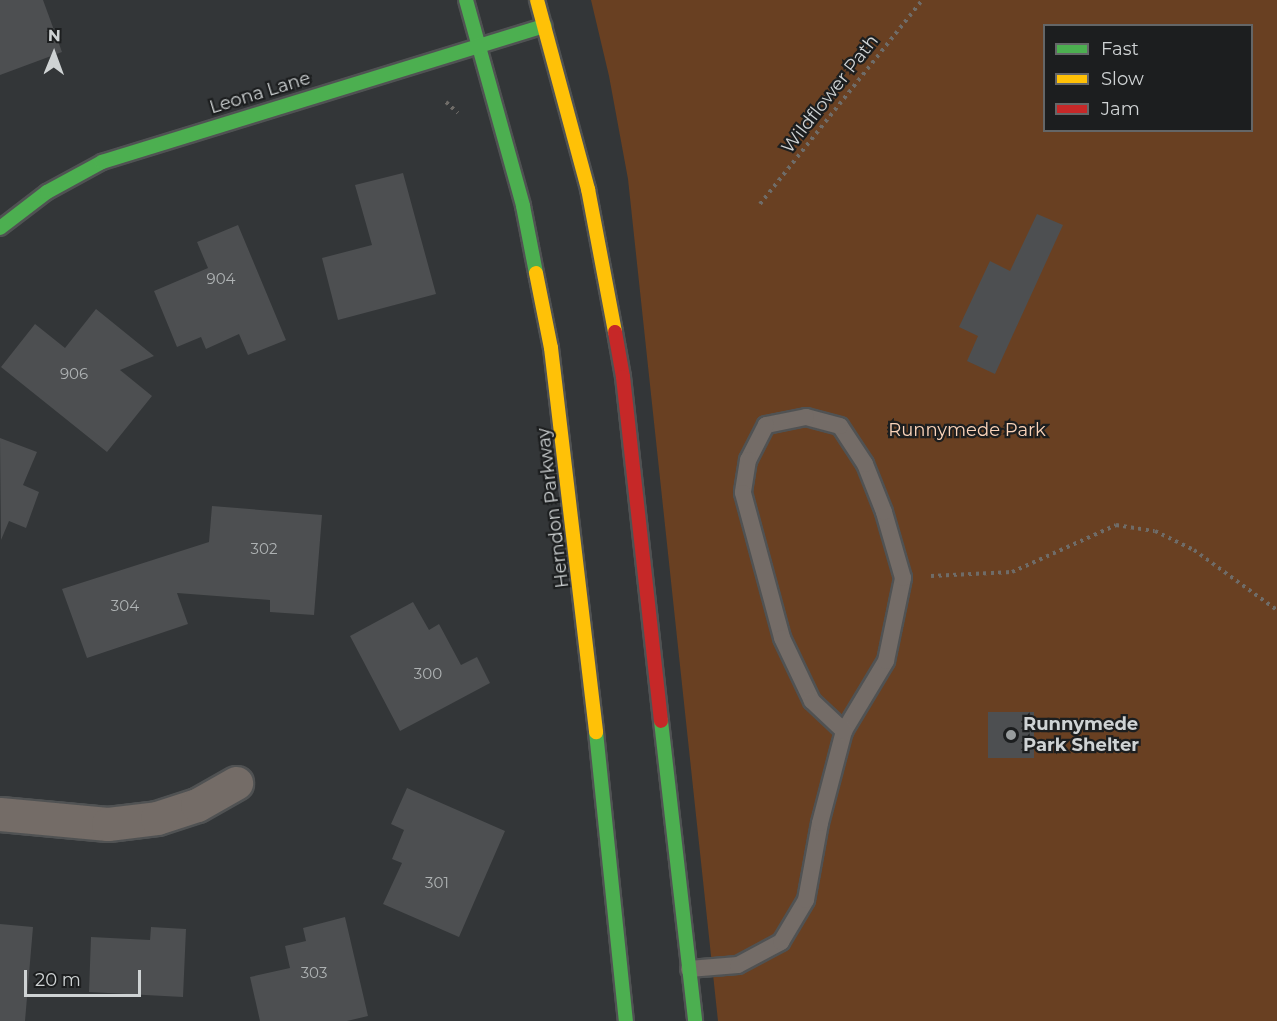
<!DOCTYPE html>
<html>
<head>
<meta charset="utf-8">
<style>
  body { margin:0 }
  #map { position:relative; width:1277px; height:1021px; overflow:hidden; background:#333638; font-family:Montserrat,sans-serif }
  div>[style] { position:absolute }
  .green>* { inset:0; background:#694022 }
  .building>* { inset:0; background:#4d4f51; transform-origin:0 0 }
  .path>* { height:4px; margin-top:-2px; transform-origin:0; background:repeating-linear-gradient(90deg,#6f6c68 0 3px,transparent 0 7.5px) }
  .roads { filter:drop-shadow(2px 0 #505253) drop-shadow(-2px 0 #505253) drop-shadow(0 2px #505253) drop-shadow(0 -2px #505253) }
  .lane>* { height:16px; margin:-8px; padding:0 8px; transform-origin:8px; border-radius:8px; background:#746c67 }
  .street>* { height:33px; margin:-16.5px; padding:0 16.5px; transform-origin:16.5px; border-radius:16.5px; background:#746c67 }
  .fast>* { height:14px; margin:-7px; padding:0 7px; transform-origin:7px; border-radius:7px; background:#4caf50 }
  .slow>* { height:14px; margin:-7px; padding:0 7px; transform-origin:7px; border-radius:7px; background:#ffc107 }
  .jam>* { height:14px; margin:-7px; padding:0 7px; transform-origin:7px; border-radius:7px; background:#c62828 }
  .dots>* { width:16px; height:16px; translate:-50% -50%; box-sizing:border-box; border:3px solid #1c1e1f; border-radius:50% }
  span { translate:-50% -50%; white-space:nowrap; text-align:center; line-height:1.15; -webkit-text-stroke:4.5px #1c1e1f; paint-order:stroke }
  .number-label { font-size:15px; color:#aeb2b3 }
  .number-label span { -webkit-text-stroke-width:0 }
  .street-label { font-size:18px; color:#cfd3d4 }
  .park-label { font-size:18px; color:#fbd4ba }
  .poi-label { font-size:18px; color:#cfd3d4; font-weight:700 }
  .left { translate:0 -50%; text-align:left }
  .legend { position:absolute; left:1043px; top:24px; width:210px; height:108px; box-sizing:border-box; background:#1c1e1f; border:2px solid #646667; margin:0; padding:8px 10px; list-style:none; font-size:18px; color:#cfd3d4 }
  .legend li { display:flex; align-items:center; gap:12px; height:30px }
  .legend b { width:30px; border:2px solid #646667 }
  .north { position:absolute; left:24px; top:24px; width:60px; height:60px; -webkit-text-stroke:4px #1c1e1f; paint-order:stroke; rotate:1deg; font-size:16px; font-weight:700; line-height:24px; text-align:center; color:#cfd3d4 }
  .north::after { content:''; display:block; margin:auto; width:21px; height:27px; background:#cfd3d4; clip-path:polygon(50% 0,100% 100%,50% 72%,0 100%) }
  .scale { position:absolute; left:24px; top:970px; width:117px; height:27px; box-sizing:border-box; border:3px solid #cfd3d4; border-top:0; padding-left:8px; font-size:18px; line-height:21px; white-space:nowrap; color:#cfd3d4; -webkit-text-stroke:4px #1c1e1f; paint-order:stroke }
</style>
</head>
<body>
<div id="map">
  <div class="green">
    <div style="clip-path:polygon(evenodd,591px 0,1277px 0,1277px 1021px,718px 1021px,628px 179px,609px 76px,591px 0,1044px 26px,1252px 26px,1252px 130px,1044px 130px,1044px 26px)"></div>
  </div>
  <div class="building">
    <div style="clip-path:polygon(0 0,43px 0,62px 52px,0 75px)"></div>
    <div style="clip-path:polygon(403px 173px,436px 294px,338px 320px,322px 258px,372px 245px,355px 185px)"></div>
    <div style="clip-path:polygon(1037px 214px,1063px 225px,995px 374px,967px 361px,978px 336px,959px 327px,990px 261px,1010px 271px)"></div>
    <div style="clip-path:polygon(238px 225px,286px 340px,248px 355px,239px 334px,206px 349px,201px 337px,177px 347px,154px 291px,208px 268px,197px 242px)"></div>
    <div style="clip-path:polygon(96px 309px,154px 356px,120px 370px,152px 396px,107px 452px,1px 367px,35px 324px,65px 348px)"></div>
    <div style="clip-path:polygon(0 438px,37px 452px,23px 485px,39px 492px,26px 528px,9px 521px,1px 540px)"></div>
    <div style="clip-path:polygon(212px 506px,322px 515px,314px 615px,270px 612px,270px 600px,177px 593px,188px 624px,87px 658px,62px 589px,209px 542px)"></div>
    <div style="clip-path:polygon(413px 602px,429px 630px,439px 624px,461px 665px,477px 657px,490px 683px,400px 731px,350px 636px)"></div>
    <div style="left:988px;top:712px;width:46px;height:46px"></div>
    <div style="clip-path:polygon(407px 788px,505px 831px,459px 937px,383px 904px,402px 863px,392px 859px,404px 830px,391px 824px)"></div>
    <div style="clip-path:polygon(345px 917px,368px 1016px,347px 1021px,260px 1021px,250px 977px,290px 968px,285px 946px,306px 941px,303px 928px)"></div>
    <div style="clip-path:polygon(0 924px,33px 927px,25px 1021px,0 1021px)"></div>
    <div style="clip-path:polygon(151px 927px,186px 929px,183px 997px,89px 992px,91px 937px,150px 940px)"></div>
  </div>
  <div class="path">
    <div style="left:446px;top:102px;width:16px;rotate:43deg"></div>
    <div style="left:760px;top:204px;width:260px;rotate:-51.5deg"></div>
    <div style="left:931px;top:576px;width:81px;rotate:-2.8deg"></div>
    <div style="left:1012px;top:572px;width:114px;rotate:-24.3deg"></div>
    <div style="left:1116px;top:525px;width:39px;rotate:9deg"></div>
    <div style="left:1155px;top:531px;width:43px;rotate:26deg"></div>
    <div style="left:1194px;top:550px;width:102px;rotate:35.9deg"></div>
  </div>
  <div class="roads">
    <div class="lane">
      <div style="left:689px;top:969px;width:49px;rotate:-4.7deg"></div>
      <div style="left:738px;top:965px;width:49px;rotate:-28.1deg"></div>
      <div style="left:781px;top:942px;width:49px;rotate:-59.2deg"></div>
      <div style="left:806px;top:900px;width:78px;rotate:-79.7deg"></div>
      <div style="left:820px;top:823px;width:95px;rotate:-75.4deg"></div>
      <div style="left:844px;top:731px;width:82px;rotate:-59deg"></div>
      <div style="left:886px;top:661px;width:85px;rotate:-78.4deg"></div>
      <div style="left:903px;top:578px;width:69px;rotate:-106.1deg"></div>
      <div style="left:884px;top:512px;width:52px;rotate:-111.6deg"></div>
      <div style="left:865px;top:464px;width:45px;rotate:-123.3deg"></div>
      <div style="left:840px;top:426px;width:35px;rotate:-165deg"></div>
      <div style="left:806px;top:417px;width:41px;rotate:168.7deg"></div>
      <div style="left:766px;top:425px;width:39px;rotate:117deg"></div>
      <div style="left:748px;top:460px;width:33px;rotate:99deg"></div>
      <div style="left:743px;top:493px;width:150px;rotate:74.9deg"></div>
      <div style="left:782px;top:638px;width:70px;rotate:64.5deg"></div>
      <div style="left:812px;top:701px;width:44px;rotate:43.2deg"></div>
    </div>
    <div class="street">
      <div style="left:0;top:814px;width:108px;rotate:5.3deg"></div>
      <div style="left:108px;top:824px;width:49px;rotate:-7deg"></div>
      <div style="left:157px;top:818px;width:42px;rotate:-18deg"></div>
      <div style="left:197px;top:805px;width:45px;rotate:-29.4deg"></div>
    </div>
    <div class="fast">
      <div style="left:466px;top:0;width:214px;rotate:74.5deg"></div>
      <div style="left:523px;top:206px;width:68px;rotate:79deg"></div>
      <div style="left:0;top:228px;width:59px;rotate:-37.5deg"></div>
      <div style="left:47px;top:192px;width:63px;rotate:-28.6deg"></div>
      <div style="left:102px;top:162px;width:463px;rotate:-17.1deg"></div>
      <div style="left:661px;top:721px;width:302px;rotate:83.5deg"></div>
      <div style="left:596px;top:732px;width:291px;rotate:84.1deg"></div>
    </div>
    <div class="slow">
      <div style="left:537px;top:0;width:196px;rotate:74.9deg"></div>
      <div style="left:588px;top:189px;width:146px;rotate:79.3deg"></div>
      <div style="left:536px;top:273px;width:76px;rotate:78.7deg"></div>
      <div style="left:551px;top:348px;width:387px;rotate:83.3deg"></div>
    </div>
    <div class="jam">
      <div style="left:615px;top:332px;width:46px;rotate:79.9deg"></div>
      <div style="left:623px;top:377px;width:346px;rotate:83.7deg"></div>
    </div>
  </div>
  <div class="dots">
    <div style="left:1011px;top:735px;background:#989c9d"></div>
  </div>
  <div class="number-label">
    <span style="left:221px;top:279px">904</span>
    <span style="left:74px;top:374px">906</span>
    <span style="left:264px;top:549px">302</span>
    <span style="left:125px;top:606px">304</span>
    <span style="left:428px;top:674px">300</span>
    <span style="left:437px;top:883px">301</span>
    <span style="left:314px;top:973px">303</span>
  </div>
  <div class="street-label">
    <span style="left:260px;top:93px;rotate:-17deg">Leona Lane</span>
    <span style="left:830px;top:94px;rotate:-52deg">Wildflower Path</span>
    <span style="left:553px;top:508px;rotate:-97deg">Herndon Parkway</span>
  </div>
  <div class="park-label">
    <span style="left:967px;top:430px">Runnymede Park</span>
  </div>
  <div class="poi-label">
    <span class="left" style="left:1023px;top:735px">Runnymede<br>Park Shelter</span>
  </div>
  <ul class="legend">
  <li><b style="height:8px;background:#4caf50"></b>Fast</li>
  <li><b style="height:8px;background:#ffc107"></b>Slow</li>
  <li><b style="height:8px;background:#c62828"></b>Jam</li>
  </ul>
  <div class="north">N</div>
  <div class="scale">20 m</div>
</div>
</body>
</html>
